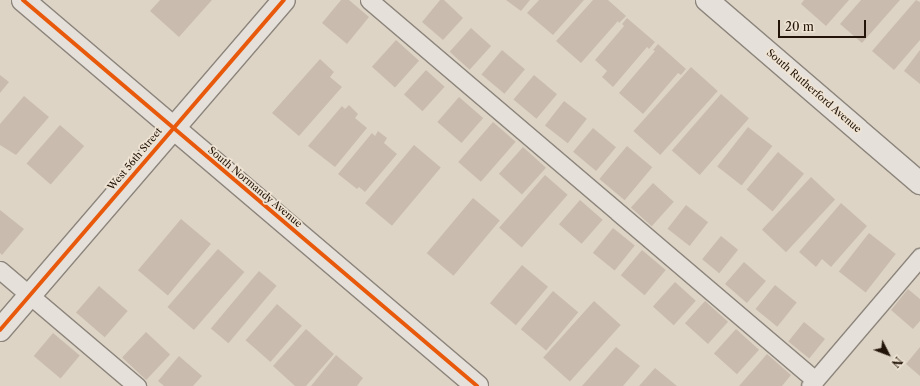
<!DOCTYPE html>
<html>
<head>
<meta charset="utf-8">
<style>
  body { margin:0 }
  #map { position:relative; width:920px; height:386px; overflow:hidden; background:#ddd4c6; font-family:"Libre Caslon Text",serif }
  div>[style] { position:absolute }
  .building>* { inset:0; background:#c9bcaf; transform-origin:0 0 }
  .roads { filter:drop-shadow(1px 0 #8c857c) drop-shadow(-1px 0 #8c857c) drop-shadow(0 1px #8c857c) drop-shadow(0 -1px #8c857c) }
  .service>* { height:17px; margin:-8.5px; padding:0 8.5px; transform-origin:8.5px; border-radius:8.5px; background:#e5e0da }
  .minor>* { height:22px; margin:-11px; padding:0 11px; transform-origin:11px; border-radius:11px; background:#e5e0da }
  .cycleway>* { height:4px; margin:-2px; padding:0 2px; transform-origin:2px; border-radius:2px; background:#e8590c }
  span { translate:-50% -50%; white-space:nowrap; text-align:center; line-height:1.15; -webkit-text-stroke:3.5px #efe4d4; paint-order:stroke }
  .street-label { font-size:10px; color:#221408 }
  .north { position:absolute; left:868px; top:334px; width:40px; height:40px; -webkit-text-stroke:3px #efe4d4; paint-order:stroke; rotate:132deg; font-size:11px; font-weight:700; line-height:16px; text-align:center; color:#221408 }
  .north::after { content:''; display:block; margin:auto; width:14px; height:18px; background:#221408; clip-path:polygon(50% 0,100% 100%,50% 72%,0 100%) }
  .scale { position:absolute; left:778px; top:20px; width:88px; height:18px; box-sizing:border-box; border:2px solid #221408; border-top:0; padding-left:5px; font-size:12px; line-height:14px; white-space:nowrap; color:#221408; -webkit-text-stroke:3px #efe4d4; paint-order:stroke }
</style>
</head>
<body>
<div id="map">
  <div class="building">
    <div style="clip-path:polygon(160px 0,212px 0,179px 37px,150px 11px)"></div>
    <div style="clip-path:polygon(341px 0,349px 0,369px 17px,347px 44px,322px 23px)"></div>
    <div style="clip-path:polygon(440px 0,444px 0,463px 18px,443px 40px,422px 22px)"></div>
    <div style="clip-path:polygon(506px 0,530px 0,521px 11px)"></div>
    <div style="clip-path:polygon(539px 0,584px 0,553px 35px,527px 13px)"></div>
    <div style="clip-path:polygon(593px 0,608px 0,626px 16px,619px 23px,618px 21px,581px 63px,556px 41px)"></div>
    <div style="clip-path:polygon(804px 0,849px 0,826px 26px,801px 4px)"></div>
    <div style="clip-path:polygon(861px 0,900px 0,862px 43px,840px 24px)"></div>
    <div style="clip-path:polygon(916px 0,920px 2px,920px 40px,894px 70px,872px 51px)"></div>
    <div style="clip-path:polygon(627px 18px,655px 42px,649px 49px,647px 47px,613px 87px,602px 77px,607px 71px,595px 60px,624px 26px,622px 24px)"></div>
    <div style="left:471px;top:28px;width:27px;height:32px;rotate:42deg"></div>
    <div style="left:396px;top:40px;width:31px;height:36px;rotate:42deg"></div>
    <div style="clip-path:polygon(658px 44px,686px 69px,681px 75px,678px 73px,643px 114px,619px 93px,655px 51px,653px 50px)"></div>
    <div style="left:502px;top:50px;width:30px;height:32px;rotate:40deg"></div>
    <div style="clip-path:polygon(920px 50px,920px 84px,904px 71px)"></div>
    <div style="clip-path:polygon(320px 59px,334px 72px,330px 77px,342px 87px,299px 136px,272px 113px)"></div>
    <div style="left:691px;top:67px;width:36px;height:86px;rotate:42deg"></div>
    <div style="left:426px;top:70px;width:25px;height:33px;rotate:42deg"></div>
    <div style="clip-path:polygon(0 75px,9px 82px,0 93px)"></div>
    <div style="left:534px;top:75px;width:30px;height:32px;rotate:40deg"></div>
    <div style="left:721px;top:94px;width:37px;height:75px;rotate:41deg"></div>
    <div style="clip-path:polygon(24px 96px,49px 117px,16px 155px,0 145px,0 124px)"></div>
    <div style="left:459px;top:97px;width:32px;height:33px;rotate:41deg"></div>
    <div style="left:564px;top:101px;width:29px;height:31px;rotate:38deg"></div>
    <div style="clip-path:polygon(349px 105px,358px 114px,355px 118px,367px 128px,335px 167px,308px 146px,342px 106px,345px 109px)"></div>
    <div style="left:493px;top:122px;width:30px;height:53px;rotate:41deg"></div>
    <div style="left:60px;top:125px;width:32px;height:51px;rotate:41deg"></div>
    <div style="left:748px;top:127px;width:31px;height:50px;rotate:38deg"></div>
    <div style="left:593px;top:128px;width:30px;height:31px;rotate:40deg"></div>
    <div style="clip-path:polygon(378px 131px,387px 138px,384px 143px,397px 154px,365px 192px,359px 187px,357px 189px,338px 174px,372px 133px,375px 136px)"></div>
    <div style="left:414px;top:145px;width:35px;height:76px;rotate:40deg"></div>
    <div style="left:627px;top:146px;width:33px;height:43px;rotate:40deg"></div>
    <div style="left:523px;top:147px;width:31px;height:36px;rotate:42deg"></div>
    <div style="left:778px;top:152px;width:34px;height:49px;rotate:40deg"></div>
    <div style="left:545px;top:175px;width:30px;height:70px;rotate:41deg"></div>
    <div style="left:811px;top:177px;width:33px;height:72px;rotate:43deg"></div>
    <div style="left:653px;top:183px;width:28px;height:33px;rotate:42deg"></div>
    <div style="left:473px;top:198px;width:35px;height:72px;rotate:40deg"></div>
    <div style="left:580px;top:200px;width:30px;height:32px;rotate:41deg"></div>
    <div style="clip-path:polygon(841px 203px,867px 226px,831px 267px,822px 259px,816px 267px,799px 252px)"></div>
    <div style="left:686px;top:205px;width:28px;height:30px;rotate:38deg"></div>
    <div style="clip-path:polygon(0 210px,24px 229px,2px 255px,0 253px)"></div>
    <div style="left:181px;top:219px;width:39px;height:67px;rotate:40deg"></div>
    <div style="left:613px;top:228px;width:28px;height:32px;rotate:39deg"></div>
    <div style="left:869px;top:233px;width:34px;height:49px;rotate:38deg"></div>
    <div style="left:721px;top:236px;width:22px;height:30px;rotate:39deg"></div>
    <div style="left:218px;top:249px;width:35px;height:77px;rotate:41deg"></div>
    <div style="left:642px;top:250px;width:31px;height:33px;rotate:40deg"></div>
    <div style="left:744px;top:262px;width:29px;height:29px;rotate:41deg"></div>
    <div style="left:522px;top:265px;width:34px;height:50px;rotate:40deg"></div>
    <div style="left:259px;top:271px;width:23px;height:75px;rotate:40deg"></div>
    <div style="left:675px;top:282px;width:28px;height:33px;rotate:42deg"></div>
    <div style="left:775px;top:285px;width:28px;height:31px;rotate:39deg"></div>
    <div style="left:99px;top:286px;width:38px;height:35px;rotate:41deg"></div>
    <div style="clip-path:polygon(908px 289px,920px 299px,920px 321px,913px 329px,891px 310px)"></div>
    <div style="left:553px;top:291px;width:33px;height:50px;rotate:40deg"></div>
    <div style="left:594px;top:301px;width:36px;height:76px;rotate:42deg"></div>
    <div style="left:705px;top:301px;width:31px;height:30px;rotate:42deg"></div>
    <div style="left:277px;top:304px;width:33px;height:48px;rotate:41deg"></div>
    <div style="left:804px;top:322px;width:27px;height:25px;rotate:39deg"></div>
    <div style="clip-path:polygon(306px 329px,334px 354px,306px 386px,295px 386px,273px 366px)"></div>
    <div style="left:736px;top:329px;width:31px;height:33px;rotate:42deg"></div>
    <div style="left:146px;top:332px;width:33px;height:35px;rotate:43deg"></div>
    <div style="left:53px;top:333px;width:35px;height:30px;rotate:40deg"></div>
    <div style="clip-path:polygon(616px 347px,640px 366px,623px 386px,582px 386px)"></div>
    <div style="clip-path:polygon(920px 347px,920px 376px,906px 364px)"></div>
    <div style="clip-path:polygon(767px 354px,791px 375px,782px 386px,739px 386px)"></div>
    <div style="clip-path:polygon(336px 355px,363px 378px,357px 386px,311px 386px)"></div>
    <div style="clip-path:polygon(179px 356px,202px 376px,193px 386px,164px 386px,158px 381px)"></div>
    <div style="clip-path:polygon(655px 368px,677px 386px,639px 386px)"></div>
  </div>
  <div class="roads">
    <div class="service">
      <div style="left:369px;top:0;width:586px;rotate:40.43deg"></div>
      <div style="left:0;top:270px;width:180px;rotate:40.3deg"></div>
      <div style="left:810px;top:386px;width:170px;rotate:-49.5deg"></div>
    </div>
    <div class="minor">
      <div style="left:23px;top:0;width:596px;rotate:40.37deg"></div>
      <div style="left:707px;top:0;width:281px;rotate:40.7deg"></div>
      <div style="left:0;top:330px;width:435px;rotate:-49.3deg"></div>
    </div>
  </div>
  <div class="cycleway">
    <div style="left:23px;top:0;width:596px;rotate:40.37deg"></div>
    <div style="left:0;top:330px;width:435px;rotate:-49.3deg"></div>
  </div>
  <div class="street-label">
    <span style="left:814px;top:91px;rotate:41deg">South Rutherford Avenue</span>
    <span style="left:135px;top:159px;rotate:-50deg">West 56th Street</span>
    <span style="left:255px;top:187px;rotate:40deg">South Normandy Avenue</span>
  </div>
  <div class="north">N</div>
  <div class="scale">20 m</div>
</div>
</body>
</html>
